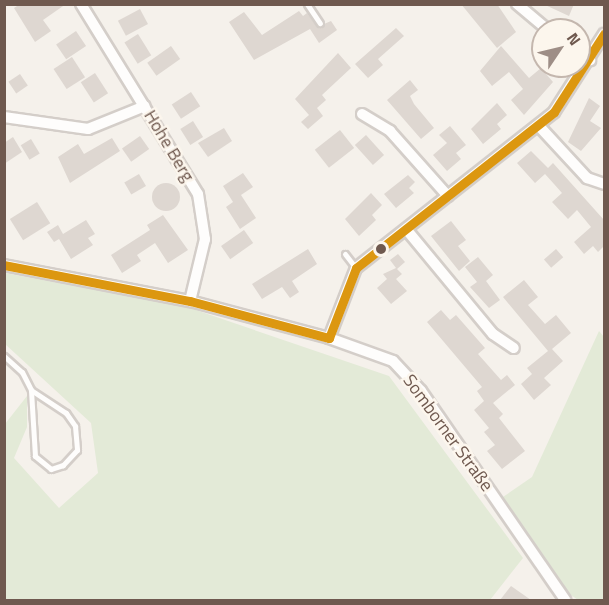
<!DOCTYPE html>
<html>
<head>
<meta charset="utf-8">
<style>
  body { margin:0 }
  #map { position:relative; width:609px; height:605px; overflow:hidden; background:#f5f1eb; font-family:"Titillium Web",sans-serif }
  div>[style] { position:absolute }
  .green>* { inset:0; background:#e3ead7 }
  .building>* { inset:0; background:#ded7d1; transform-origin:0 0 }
  .round { border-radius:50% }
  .roads { filter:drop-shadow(2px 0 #d4cec9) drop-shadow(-2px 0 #d4cec9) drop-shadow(0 2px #d4cec9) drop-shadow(0 -2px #d4cec9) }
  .service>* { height:5px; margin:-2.5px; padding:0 2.5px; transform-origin:2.5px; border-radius:2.5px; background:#fefdfc }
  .minor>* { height:10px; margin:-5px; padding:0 5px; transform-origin:5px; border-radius:5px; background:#fefdfc }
  .bus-1>* { height:9px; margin:-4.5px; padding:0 4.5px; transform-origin:4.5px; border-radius:4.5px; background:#dc9710 }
  .dots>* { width:16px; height:16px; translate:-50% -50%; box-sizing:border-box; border:3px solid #fcf6ed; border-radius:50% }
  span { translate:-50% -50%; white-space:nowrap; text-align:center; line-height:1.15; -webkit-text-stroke:5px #fcf6ed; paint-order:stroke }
  .street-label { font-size:18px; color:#6f594f }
  .frame { position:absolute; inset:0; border:6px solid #6f594f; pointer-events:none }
  .north { position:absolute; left:531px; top:18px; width:60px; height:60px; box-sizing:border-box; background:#fcf6ed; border:2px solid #c4b7ae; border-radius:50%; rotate:55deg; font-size:16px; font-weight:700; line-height:24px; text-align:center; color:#6f594f }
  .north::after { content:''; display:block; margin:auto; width:21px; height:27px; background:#9e8e86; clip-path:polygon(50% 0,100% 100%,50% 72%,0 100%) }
</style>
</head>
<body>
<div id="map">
  <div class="green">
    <div style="clip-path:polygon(5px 273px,187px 307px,389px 376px,523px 558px,490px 600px,5px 600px,5px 424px,27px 396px,27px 427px,14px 458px,59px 508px,98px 473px,91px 423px,5px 344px)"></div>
    <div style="clip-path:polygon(599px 331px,604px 337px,604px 600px,578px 600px,561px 588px,500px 499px,532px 477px)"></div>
  </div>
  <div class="building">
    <div style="clip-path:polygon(20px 4px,66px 4px,43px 20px,51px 31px,35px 42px,14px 8px)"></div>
    <div style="clip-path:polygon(461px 4px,497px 4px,516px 32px,497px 48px)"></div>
    <div style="clip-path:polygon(543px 4px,574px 4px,569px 16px)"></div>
    <div style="left:140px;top:9px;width:17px;height:25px;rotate:62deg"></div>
    <div style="clip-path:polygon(299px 11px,303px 16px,307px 13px,317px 27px,331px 21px,337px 30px,319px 43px,310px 29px,254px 60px,229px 22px,244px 12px,262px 35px)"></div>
    <div style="clip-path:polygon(396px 28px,404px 36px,378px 59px,383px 65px,368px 78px,355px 64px)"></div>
    <div style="left:76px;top:31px;width:18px;height:24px;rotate:56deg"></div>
    <div style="left:138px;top:34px;width:25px;height:16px;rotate:58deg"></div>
    <div style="left:171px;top:46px;width:16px;height:29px;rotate:55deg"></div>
    <div style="clip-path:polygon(501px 46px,529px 78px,541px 68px,553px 82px,524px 115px,511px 100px,523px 89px,509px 72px,492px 86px,480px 71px)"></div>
    <div style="clip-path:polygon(338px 53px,351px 68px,322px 95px,326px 100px,317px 108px,323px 116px,308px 129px,301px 122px,309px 115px,295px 99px)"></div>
    <div style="left:72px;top:57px;width:24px;height:22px;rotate:57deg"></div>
    <div style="left:95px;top:73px;width:24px;height:17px;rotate:57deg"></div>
    <div style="left:20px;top:74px;width:14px;height:14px;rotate:56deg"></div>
    <div style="clip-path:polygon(410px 80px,418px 90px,410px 96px,414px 104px,434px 128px,421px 139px,387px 100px)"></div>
    <div style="left:191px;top:92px;width:17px;height:23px;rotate:57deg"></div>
    <div style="clip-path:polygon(589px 98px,600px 106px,590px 121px,601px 128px,581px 151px,568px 142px)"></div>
    <div style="clip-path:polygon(497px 103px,507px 115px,497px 124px,501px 129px,483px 144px,471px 129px)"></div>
    <div style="left:193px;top:121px;width:19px;height:15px;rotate:58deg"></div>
    <div style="clip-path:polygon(450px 126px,466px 145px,456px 153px,461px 159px,447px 171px,433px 155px,447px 143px,439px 135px)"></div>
    <div style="clip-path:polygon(224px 128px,232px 141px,208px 157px,198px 143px)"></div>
    <div style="left:340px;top:130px;width:23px;height:32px;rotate:52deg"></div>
    <div style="left:366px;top:135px;width:27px;height:15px;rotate:48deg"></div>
    <div style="left:140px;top:136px;width:16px;height:22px;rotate:55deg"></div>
    <div style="clip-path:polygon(13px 137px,22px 152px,4px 164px,4px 143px)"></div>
    <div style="clip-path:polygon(112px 138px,120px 151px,70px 183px,58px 157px,78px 144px,84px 154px)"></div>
    <div style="left:31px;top:139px;width:17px;height:12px;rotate:59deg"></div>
    <div style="clip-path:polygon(531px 151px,548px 168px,553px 163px,604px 220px,604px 246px,598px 252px,593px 246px,584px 254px,574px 242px,591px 227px,577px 210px,568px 219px,552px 202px,562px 193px,554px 184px,545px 174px,535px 183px,517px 163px)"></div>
    <div style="clip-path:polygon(243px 173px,253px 187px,241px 195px,256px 218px,240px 229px,226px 207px,233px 202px,223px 186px)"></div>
    <div style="left:139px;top:174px;width:14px;height:17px;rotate:60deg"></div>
    <div style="clip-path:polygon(408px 175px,415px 182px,409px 188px,414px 193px,396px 208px,384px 194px)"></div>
    <div class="round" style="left:152px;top:183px;width:28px;height:28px"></div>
    <div style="clip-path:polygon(371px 193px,382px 205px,372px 215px,376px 220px,359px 236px,345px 219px)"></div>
    <div style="left:37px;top:202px;width:25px;height:32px;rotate:58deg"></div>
    <div style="clip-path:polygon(163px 215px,188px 250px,168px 263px,155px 243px,137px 255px,141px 261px,122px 273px,111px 255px,150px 230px,147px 225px)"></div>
    <div style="clip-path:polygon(86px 220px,95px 234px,88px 238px,93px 245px,71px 259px,59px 239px,54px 242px,47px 232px,58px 225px,63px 234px)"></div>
    <div style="clip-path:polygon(451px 221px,466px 240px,458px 246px,470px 261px,459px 271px,431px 236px)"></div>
    <div style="left:244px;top:230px;width:16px;height:28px;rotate:55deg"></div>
    <div style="clip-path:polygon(308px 249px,317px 264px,292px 281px,299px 292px,290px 298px,282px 287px,262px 299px,252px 284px)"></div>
    <div style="left:556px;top:249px;width:11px;height:16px;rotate:49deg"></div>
    <div style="clip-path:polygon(398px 254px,405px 262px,397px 269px,402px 274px,396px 279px,407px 291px,391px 304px,377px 288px,387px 279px,383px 274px,396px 268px,390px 260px)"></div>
    <div style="clip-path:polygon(478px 257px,493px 275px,486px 281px,500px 300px,489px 308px,470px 287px,477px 282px,465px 267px)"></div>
    <div style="clip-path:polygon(524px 280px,538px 297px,528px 305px,545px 324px,556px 315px,571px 333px,552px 349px,563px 361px,544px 378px,551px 385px,534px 400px,521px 384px,532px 374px,527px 368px,548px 351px,503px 297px)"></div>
    <div style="clip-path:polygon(441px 310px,450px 320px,456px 315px,485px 348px,478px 354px,501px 380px,507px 375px,515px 385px,493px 403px,503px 414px,499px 418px,525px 451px,502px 469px,487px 451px,495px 445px,484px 432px,489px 428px,474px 410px,484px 401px,477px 391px,482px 387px,427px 322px)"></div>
    <div style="clip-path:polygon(511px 586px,531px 600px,500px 600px)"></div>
  </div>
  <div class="roads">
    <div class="service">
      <div style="left:307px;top:4px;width:23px;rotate:56deg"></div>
      <div style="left:345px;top:254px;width:18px;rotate:52deg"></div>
      <div style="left:4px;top:356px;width:24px;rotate:42deg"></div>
      <div style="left:22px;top:372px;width:20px;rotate:63deg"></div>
      <div style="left:31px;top:390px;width:42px;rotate:33.3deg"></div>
      <div style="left:66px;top:413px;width:16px;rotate:55deg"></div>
      <div style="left:75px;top:426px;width:24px;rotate:85deg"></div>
      <div style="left:77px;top:450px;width:21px;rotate:133deg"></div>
      <div style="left:63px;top:465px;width:13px;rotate:162deg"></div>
      <div style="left:51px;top:469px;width:21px;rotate:-141deg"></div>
      <div style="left:35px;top:456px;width:66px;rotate:-93.5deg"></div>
    </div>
    <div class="minor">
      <div style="left:81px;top:4px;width:223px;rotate:58.4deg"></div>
      <div style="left:198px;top:194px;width:46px;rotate:81.2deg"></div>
      <div style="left:205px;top:239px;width:64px;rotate:103.6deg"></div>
      <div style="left:517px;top:4px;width:40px;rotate:40deg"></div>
      <div style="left:579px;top:52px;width:14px;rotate:36deg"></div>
      <div style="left:362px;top:114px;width:33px;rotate:31deg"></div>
      <div style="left:390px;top:131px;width:87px;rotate:48.3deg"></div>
      <div style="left:4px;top:117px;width:85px;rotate:8.1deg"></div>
      <div style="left:88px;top:129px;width:61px;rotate:-22deg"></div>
      <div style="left:539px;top:126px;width:71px;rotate:47.3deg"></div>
      <div style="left:587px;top:178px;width:18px;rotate:19deg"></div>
      <div style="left:406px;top:229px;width:136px;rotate:50.4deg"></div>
      <div style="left:493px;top:334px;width:25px;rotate:34deg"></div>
      <div style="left:4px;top:265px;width:189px;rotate:11deg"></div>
      <div style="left:190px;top:301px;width:144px;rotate:14.9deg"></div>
      <div style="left:329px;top:338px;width:68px;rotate:19.8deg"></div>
      <div style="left:393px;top:361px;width:41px;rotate:47deg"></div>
      <div style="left:421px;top:391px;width:254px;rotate:55.4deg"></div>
      <div style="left:329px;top:338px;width:75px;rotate:-68.9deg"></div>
      <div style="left:356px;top:268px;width:252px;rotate:-38.2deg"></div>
      <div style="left:554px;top:112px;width:93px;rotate:-57.3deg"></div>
    </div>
  </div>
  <div class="bus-1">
    <div style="left:4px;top:265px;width:189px;rotate:11deg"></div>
    <div style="left:190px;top:301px;width:144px;rotate:14.9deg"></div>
    <div style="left:329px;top:338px;width:75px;rotate:-68.9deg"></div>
    <div style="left:356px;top:268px;width:252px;rotate:-38.2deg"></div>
    <div style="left:554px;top:112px;width:93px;rotate:-57.3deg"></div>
  </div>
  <div class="dots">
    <div style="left:381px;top:249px;background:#6f594f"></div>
  </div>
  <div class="street-label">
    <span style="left:169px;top:146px;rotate:59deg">Hohe Berg</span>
    <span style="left:448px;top:433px;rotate:54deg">Somborner Straße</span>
  </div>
  <div class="frame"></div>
  <div class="north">N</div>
</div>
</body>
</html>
